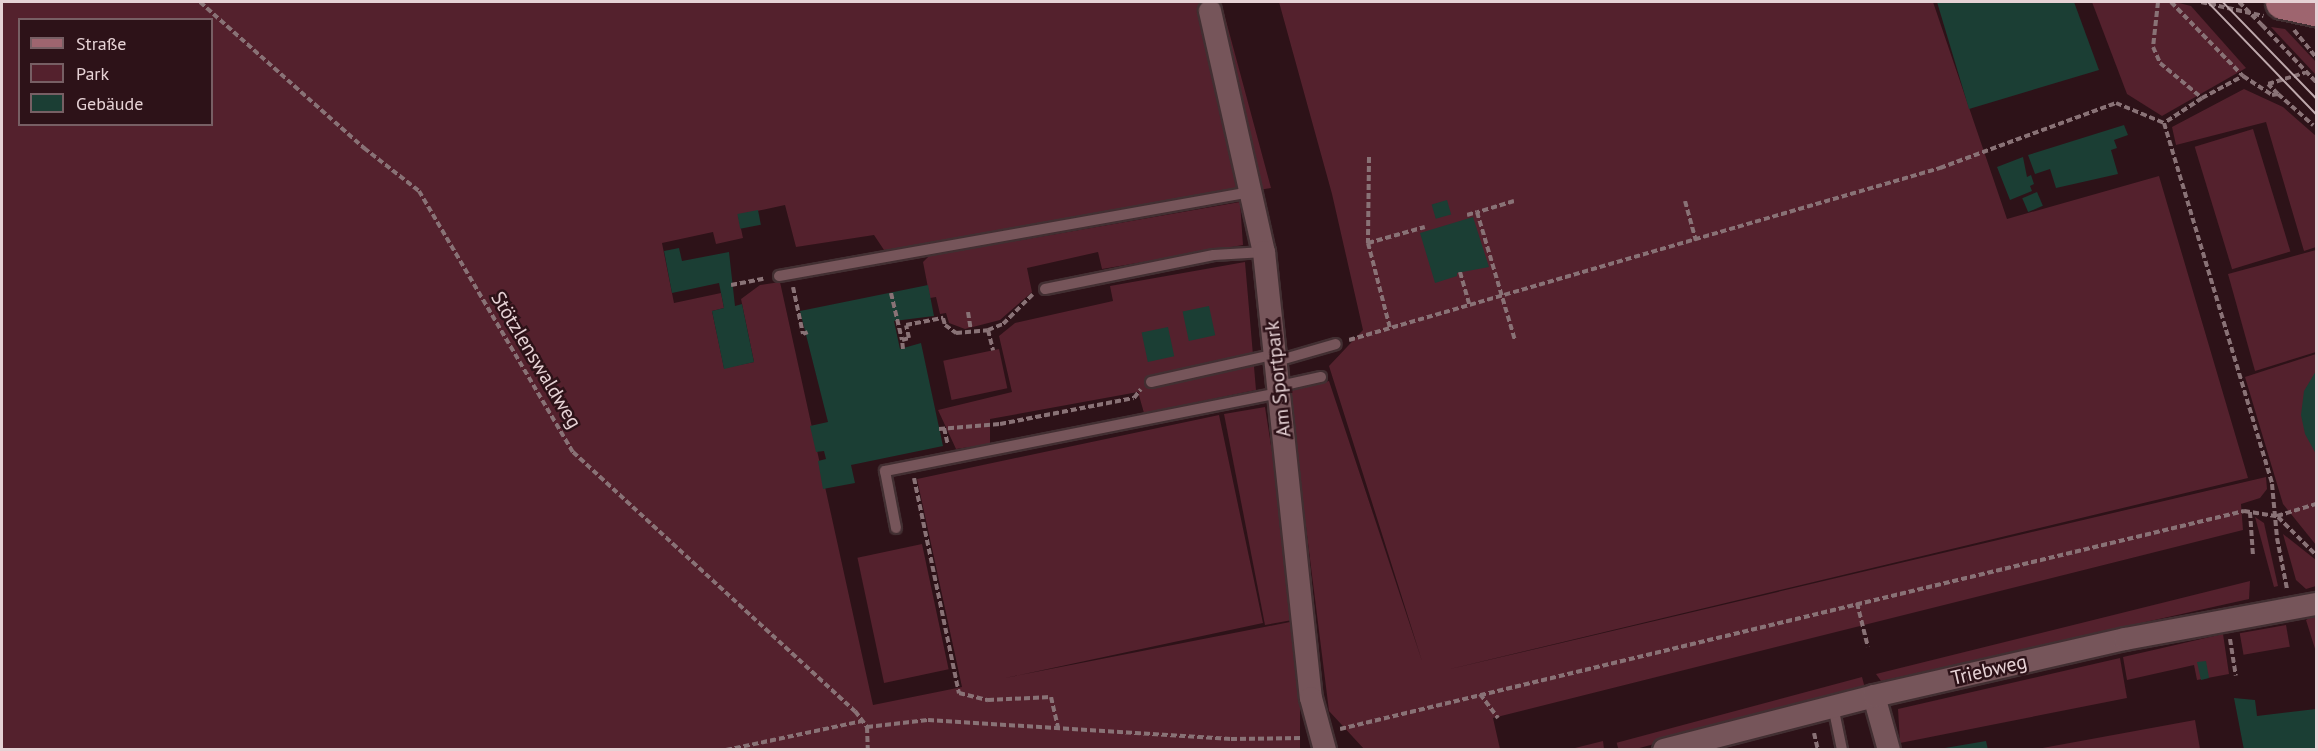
<!DOCTYPE html>
<html>
<head>
<meta charset="utf-8">
<style>
  body { margin:0 }
  #map { position:relative; width:2318px; height:751px; overflow:hidden; background:#2d1218; font-family:"PT Sans",sans-serif }
  div>[style] { position:absolute }
  .green>* { inset:0; background:#54212d; transform-origin:0 0 }
  .building>* { inset:0; background:#1b3e34; transform-origin:0 0 }
  .path>* { height:4px; margin-top:-2px; transform-origin:0; background:repeating-linear-gradient(90deg,#897276 0 6px,transparent 0 9px) }
  .roads { filter:drop-shadow(2px 0 #422f32) drop-shadow(-2px 0 #422f32) drop-shadow(0 2px #422f32) drop-shadow(0 -2px #422f32) }
  .service>* { height:10px; margin:-5px; padding:0 5px; transform-origin:5px; border-radius:5px; background:#76555a }
  .minor>* { height:22px; margin:-11px; padding:0 11px; transform-origin:11px; border-radius:11px; background:#76555a }
  .primary>* { height:33px; margin:-16.5px; padding:0 16.5px; transform-origin:16.5px; border-radius:16.5px; background:#9e656f }
  .tram>* { height:1.5px; margin:-0.75px; padding:0 0.75px; transform-origin:0.75px; border-radius:0.75px; background:#bea8ac }
  .path-bridge>* { height:4px; margin-top:-2px; transform-origin:0; background:repeating-linear-gradient(90deg,#897276 0 6px,transparent 0 9px) }
  span { translate:-50% -50%; white-space:nowrap; text-align:center; line-height:1.15; -webkit-text-stroke:5px #2d1218; paint-order:stroke }
  .street-label { font-size:20px; color:#e6d2d5 }
  .frame { position:absolute; inset:0; border:3px solid #e6d2d5; pointer-events:none }
  .legend { position:absolute; left:18px; top:18px; width:195px; height:108px; box-sizing:border-box; background:#2d1218; border:2px solid #775f64; margin:0; padding:8px 10px; list-style:none; font-size:18px; color:#e6d2d5 }
  .legend li { display:flex; align-items:center; gap:12px; height:30px }
  .legend b { width:30px; border:2px solid #775f64 }
</style>
</head>
<body>
<div id="map">
  <div class="green">
    <div style="clip-path:polygon(evenodd,2px 2px,1221px 2px,1271px 188px,884px 250px,874px 235px,796px 247px,785px 205px,738px 215px,743px 238px,716px 244px,713px 232px,662px 243px,674px 303px,721px 293px,724px 308px,712px 311px,724px 368px,754px 362px,741px 299px,760px 285px,780px 282px,873px 705px,962px 687px,917px 479px,1219px 415px,1263px 623px,1005px 678px,1300px 620px,1300px 749px,2px 749px,2px 2px,20px 20px,212px 20px,212px 124px,20px 124px,20px 20px)"></div>
    <div style="clip-path:polygon(1279px 2px,1933px 2px,2007px 219px,2159px 176px,2248px 478px,1446px 670px,2266px 477px,2267px 489px,2260px 498px,2241px 504px,2243px 530px,1493px 718px,1500px 749px,1364px 749px,1329px 711px,1289px 391px,1329px 381px,1422px 661px,1329px 366px,1363px 330px,1332px 194px)"></div>
    <div style="clip-path:polygon(2092px 2px,2175px 2px,2191px 6px,2246px 68px,2162px 116px,2127px 94px)"></div>
    <div style="clip-path:polygon(2271px 27px,2285px 29px,2316px 62px,2316px 75px)"></div>
    <div style="clip-path:polygon(2244px 89px,2283px 107px,2316px 136px,2316px 247px,2304px 251px,2266px 122px,2176px 145px,2172px 127px)"></div>
    <div style="left:2253px;top:129px;width:128px;height:61px;rotate:73deg"></div>
    <div style="clip-path:polygon(1240px 202px,1243px 245px,1102px 269px,1098px 252px,1027px 268px,1032px 292px,1000px 320px,965px 329px,949px 323px,946px 313px,940px 314px,936px 297px,930px 298px,923px 262px,929px 256px)"></div>
    <div style="clip-path:polygon(2316px 250px,2316px 352px,2255px 371px,2228px 274px)"></div>
    <div style="clip-path:polygon(1245px 262px,1256px 390px,1144px 413px,1138px 392px,990px 419px,990px 444px,956px 449px,938px 410px,1012px 392px,999px 336px,1015px 323px,1113px 301px,1110px 286px)"></div>
    <div style="left:999px;top:349px;width:40px;height:57px;rotate:78deg"></div>
    <div style="clip-path:polygon(2316px 354px,2316px 545px,2283px 504px,2245px 377px)"></div>
    <div style="clip-path:polygon(1265px 407px,1298px 619px,1265px 625px,1224px 414px)"></div>
    <div style="clip-path:polygon(2255px 517px,2264px 523px,2278px 586px,2274px 587px)"></div>
    <div style="clip-path:polygon(2283px 534px,2316px 560px,2316px 586px,2306px 589px,2296px 580px)"></div>
    <div style="left:922px;top:544px;width:128px;height:66px;rotate:78deg"></div>
    <div style="clip-path:polygon(2250px 581px,2249px 599px,1881px 681px,1876px 674px)"></div>
    <div style="clip-path:polygon(2316px 614px,2316px 652px,2306px 620px)"></div>
    <div style="left:2286px;top:625px;width:22px;height:47px;rotate:80deg"></div>
    <div style="clip-path:polygon(2223px 634px,2229px 674px,2197px 680px,2194px 665px,2127px 680px,2123px 657px)"></div>
    <div style="clip-path:polygon(2120px 658px,2127px 698px,1900px 743px,1898px 709px)"></div>
    <div style="left:1862px;top:677px;width:11px;height:254px;rotate:75deg"></div>
    <div style="clip-path:polygon(2195px 720px,2200px 749px,2037px 749px)"></div>
    <div style="clip-path:polygon(1603px 741px,1604px 749px,1571px 749px)"></div>
  </div>
  <div class="building">
    <div style="clip-path:polygon(1937px 2px,2074px 2px,2099px 70px,1969px 109px)"></div>
    <div style="clip-path:polygon(2124px 125px,2128px 135px,2114px 140px,2117px 148px,2111px 150px,2118px 174px,2056px 188px,2050px 169px,2035px 174px,2028px 155px)"></div>
    <div style="clip-path:polygon(2023px 157px,2027px 177px,2031px 175px,2034px 184px,2030px 186px,2032px 191px,2010px 200px,1997px 167px)"></div>
    <div style="left:2037px;top:192px;width:15px;height:16px;rotate:67deg"></div>
    <div style="left:1447px;top:200px;width:15px;height:16px;rotate:74deg"></div>
    <div style="left:758px;top:210px;width:15px;height:21px;rotate:79deg"></div>
    <div style="clip-path:polygon(1473px 217px,1489px 267px,1457px 273px,1457px 276px,1435px 283px,1420px 233px)"></div>
    <div style="clip-path:polygon(679px 248px,682px 261px,729px 252px,735px 306px,742px 304px,754px 362px,724px 369px,712px 311px,724px 308px,719px 283px,672px 293px,664px 251px)"></div>
    <div style="clip-path:polygon(928px 285px,934px 316px,894px 321px,900px 349px,921px 343px,943px 446px,851px 465px,855px 483px,823px 489px,818px 461px,826px 459px,824px 451px,816px 452px,810px 426px,828px 422px,800px 311px)"></div>
    <div style="left:1209px;top:306px;width:30px;height:27px;rotate:78deg"></div>
    <div style="left:1168px;top:327px;width:30px;height:27px;rotate:78deg"></div>
    <div style="clip-path:polygon(2316px 371px,2316px 454px,2305px 434px,2301px 415px,2304px 391px)"></div>
    <div style="clip-path:polygon(2206px 661px,2209px 678px,2201px 680px,2197px 662px)"></div>
    <div style="clip-path:polygon(2234px 698px,2255px 700px,2257px 716px,2316px 709px,2316px 750px,2244px 750px)"></div>
    <div style="clip-path:polygon(1986px 741px,1988px 750px,1945px 750px,1945px 748px)"></div>
  </div>
  <div class="path">
    <div style="left:200px;top:2px;width:220px;rotate:41.7deg"></div>
    <div style="left:364px;top:148px;width:70px;rotate:38deg"></div>
    <div style="left:419px;top:191px;width:303px;rotate:59.5deg"></div>
    <div style="left:573px;top:452px;width:383px;rotate:42.6deg"></div>
    <div style="left:855px;top:711px;width:20px;rotate:53deg"></div>
    <div style="left:2158px;top:2px;width:45px;rotate:96.3deg"></div>
    <div style="left:2153px;top:47px;width:17px;rotate:66deg"></div>
    <div style="left:2160px;top:63px;width:55px;rotate:39.8deg"></div>
    <div style="left:2202px;top:98px;width:45px;rotate:146.7deg"></div>
    <div style="left:2171px;top:2px;width:103px;rotate:45.8deg"></div>
    <div style="left:2243px;top:76px;width:35px;rotate:33deg"></div>
    <div style="left:2272px;top:95px;width:6px;rotate:-9deg"></div>
    <div style="left:2278px;top:94px;width:47px;rotate:41.5deg"></div>
    <div style="left:2201px;top:2px;width:64px;rotate:12.7deg"></div>
    <div style="left:2262px;top:25px;width:79px;rotate:46.5deg"></div>
    <div style="left:2294px;top:30px;width:35px;rotate:51deg"></div>
    <div style="left:2278px;top:94px;width:14px;rotate:-135deg"></div>
    <div style="left:2268px;top:84px;width:39px;rotate:-17deg"></div>
    <div style="left:2202px;top:98px;width:47px;rotate:-28.2deg"></div>
    <div style="left:1369px;top:157px;width:86px;rotate:90.7deg"></div>
    <div style="left:1368px;top:243px;width:88px;rotate:75.5deg"></div>
    <div style="left:1514px;top:201px;width:39px;rotate:163deg"></div>
    <div style="left:1477px;top:212px;width:134px;rotate:73.5deg"></div>
    <div style="left:1685px;top:201px;width:41px;rotate:74.6deg"></div>
    <div style="left:1467px;top:215px;width:10px;rotate:-17deg"></div>
    <div style="left:1368px;top:243px;width:59px;rotate:-15.7deg"></div>
    <div style="left:1460px;top:272px;width:35px;rotate:74deg"></div>
    <div style="left:731px;top:285px;width:33px;rotate:-11deg"></div>
    <div style="left:793px;top:287px;width:48px;rotate:78deg"></div>
    <div style="left:803px;top:334px;width:5px;rotate:-22deg"></div>
    <div style="left:891px;top:293px;width:48px;rotate:76.8deg"></div>
    <div style="left:968px;top:312px;width:18px;rotate:81deg"></div>
    <div style="left:988px;top:330px;width:21px;rotate:76deg"></div>
    <div style="left:1349px;top:340px;width:616px;rotate:-16.23deg"></div>
    <div style="left:1940px;top:168px;width:188px;rotate:-20.3deg"></div>
    <div style="left:2116px;top:103px;width:52px;rotate:22.6deg"></div>
    <div style="left:2164px;top:123px;width:377px;rotate:73.3deg"></div>
    <div style="left:2272px;top:484px;width:54px;rotate:84.7deg"></div>
    <div style="left:2277px;top:538px;width:52px;rotate:78.9deg"></div>
    <div style="left:903px;top:349px;width:9px;rotate:-96deg"></div>
    <div style="left:902px;top:340px;width:7px;rotate:-16deg"></div>
    <div style="left:909px;top:338px;width:13px;rotate:-103deg"></div>
    <div style="left:906px;top:325px;width:38px;rotate:-11deg"></div>
    <div style="left:943px;top:318px;width:7px;rotate:74deg"></div>
    <div style="left:945px;top:325px;width:14px;rotate:36deg"></div>
    <div style="left:956px;top:333px;width:32px;rotate:-5deg"></div>
    <div style="left:988px;top:330px;width:16px;rotate:-22deg"></div>
    <div style="left:1003px;top:324px;width:42px;rotate:-45deg"></div>
    <div style="left:944px;top:428px;width:17px;rotate:77deg"></div>
    <div style="left:939px;top:429px;width:61px;rotate:-4.7deg"></div>
    <div style="left:1000px;top:424px;width:136px;rotate:-11deg"></div>
    <div style="left:1134px;top:398px;width:11px;rotate:-52deg"></div>
    <div style="left:914px;top:478px;width:220px;rotate:78.2deg"></div>
    <div style="left:959px;top:693px;width:30px;rotate:14deg"></div>
    <div style="left:988px;top:700px;width:63px;rotate:-2.7deg"></div>
    <div style="left:1051px;top:697px;width:32px;rotate:77deg"></div>
    <div style="left:2250px;top:512px;width:44px;rotate:86.1deg"></div>
    <div style="left:2278px;top:517px;width:54px;rotate:45deg"></div>
    <div style="left:1857px;top:603px;width:45px;rotate:76deg"></div>
    <div style="left:2230px;top:639px;width:37px;rotate:81deg"></div>
    <div style="left:1480px;top:694px;width:30px;rotate:53deg"></div>
    <div style="left:867px;top:727px;width:61px;rotate:-6.5deg"></div>
    <div style="left:928px;top:720px;width:304px;rotate:3.6deg"></div>
    <div style="left:1231px;top:739px;width:72px;rotate:-0.8deg"></div>
    <div style="left:867px;top:727px;width:23px;rotate:88deg"></div>
    <div style="left:1340px;top:729px;width:930px;rotate:-13.56deg"></div>
    <div style="left:2244px;top:511px;width:33px;rotate:9deg"></div>
    <div style="left:2277px;top:516px;width:41px;rotate:-17.1deg"></div>
    <div style="left:1814px;top:733px;width:17px;rotate:77deg"></div>
    <div style="left:726px;top:750px;width:140px;rotate:-12deg"></div>
  </div>
  <div class="roads">
    <div class="service">
      <div style="left:779px;top:276px;width:479px;rotate:-10.1deg"></div>
      <div style="left:1045px;top:289px;width:172px;rotate:-11.4deg"></div>
      <div style="left:1214px;top:255px;width:50px;rotate:-3.4deg"></div>
      <div style="left:1277px;top:361px;width:61px;rotate:-16.1deg"></div>
      <div style="left:1151px;top:382px;width:128px;rotate:-12.6deg"></div>
      <div style="left:1280px;top:386px;width:42px;rotate:-12.4deg"></div>
      <div style="left:896px;top:528px;width:58px;rotate:-100.9deg"></div>
      <div style="left:885px;top:471px;width:403px;rotate:-11.2deg"></div>
      <div style="left:1833px;top:706px;width:45px;rotate:78.4deg"></div>
    </div>
    <div class="minor">
      <div style="left:1210px;top:11px;width:247px;rotate:77.4deg"></div>
      <div style="left:1264px;top:252px;width:448px;rotate:84deg"></div>
      <div style="left:1311px;top:698px;width:54px;rotate:74.9deg"></div>
      <div style="left:1874px;top:696px;width:56px;rotate:74.5deg"></div>
      <div style="left:1664px;top:750px;width:217px;rotate:-14.4deg"></div>
      <div style="left:1874px;top:696px;width:257px;rotate:-12.8deg"></div>
      <div style="left:2125px;top:639px;width:194px;rotate:-10.4deg"></div>
    </div>
    <div class="primary">
      <div style="left:2282px;top:2px;width:35px;rotate:12deg"></div>
    </div>
  </div>
  <div class="tram">
    <div style="left:2208px;top:2px;width:156px;rotate:46deg"></div>
    <div style="left:2223px;top:2px;width:134px;rotate:45.9deg"></div>
  </div>
  <div class="path-bridge">
    <div style="left:2239px;top:2px;width:33px;rotate:45deg"></div>
  </div>
  <div class="street-label">
    <span style="left:536px;top:360px;rotate:59deg">Stötzlenswaldweg</span>
    <span style="left:1278px;top:379px;rotate:-96deg">Am Sportpark</span>
    <span style="left:1989px;top:670px;rotate:-13deg">Triebweg</span>
  </div>
  <div class="frame"></div>
  <ul class="legend">
  <li><b style="height:8px;background:#9e656f"></b>Straße</li>
  <li><b style="height:16px;background:#54212d"></b>Park</li>
  <li><b style="height:16px;background:#1b3e34"></b>Gebäude</li>
  </ul>
</div>
</body>
</html>
